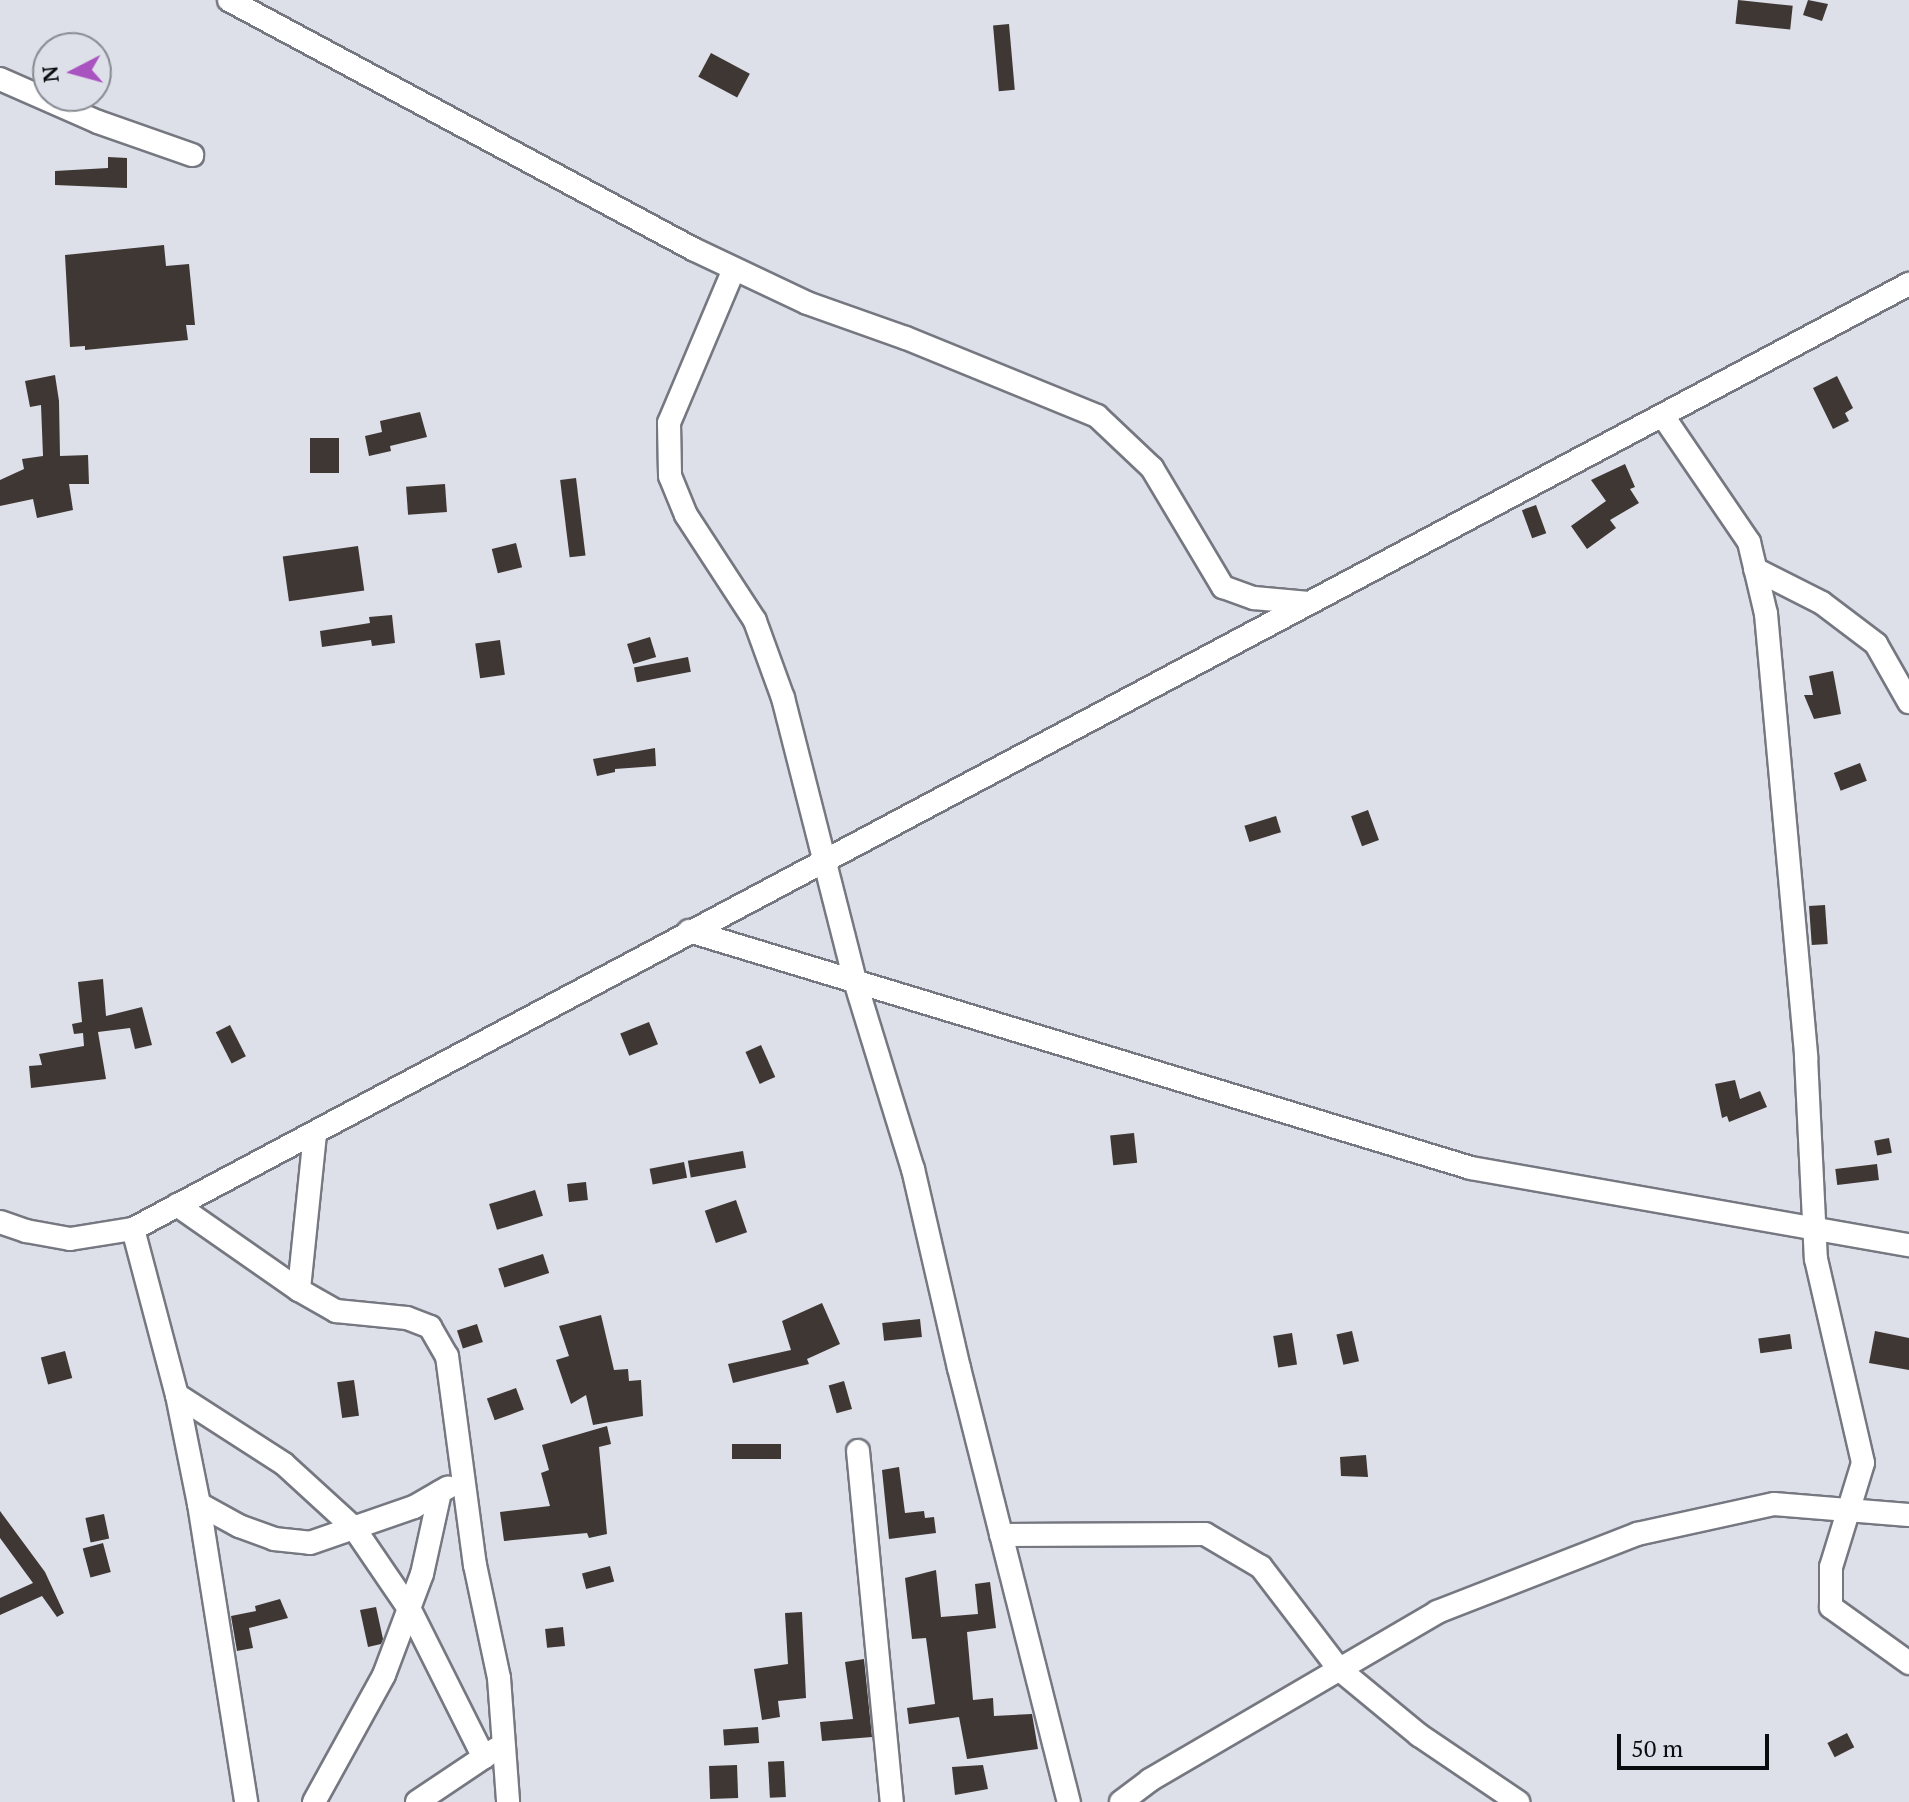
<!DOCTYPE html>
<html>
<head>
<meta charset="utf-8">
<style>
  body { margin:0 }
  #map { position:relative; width:1909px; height:1802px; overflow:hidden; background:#dddfe9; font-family:"PT Serif",serif }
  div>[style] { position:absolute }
  .building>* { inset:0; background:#3f3734; transform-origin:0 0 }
  .roads { filter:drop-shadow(2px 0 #767881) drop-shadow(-2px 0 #767881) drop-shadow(0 2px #767881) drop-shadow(0 -2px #767881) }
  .minor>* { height:22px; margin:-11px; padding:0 11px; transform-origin:11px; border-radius:11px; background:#fff }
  span { translate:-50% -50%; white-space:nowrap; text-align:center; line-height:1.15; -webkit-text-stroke:8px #dddfe9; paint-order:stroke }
  .north { position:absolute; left:32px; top:32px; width:80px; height:80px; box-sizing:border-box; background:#dddfe9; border:2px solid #898b92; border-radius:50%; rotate:264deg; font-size:22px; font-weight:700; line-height:32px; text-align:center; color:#0b0c0f }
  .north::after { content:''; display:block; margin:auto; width:28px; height:36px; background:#a953c1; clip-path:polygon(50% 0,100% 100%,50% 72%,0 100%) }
  .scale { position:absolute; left:1617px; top:1734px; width:152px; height:36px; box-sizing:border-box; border:4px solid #0b0c0f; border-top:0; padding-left:10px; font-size:24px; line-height:28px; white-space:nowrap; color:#0b0c0f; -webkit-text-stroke:6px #dddfe9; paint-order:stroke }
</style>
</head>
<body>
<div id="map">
  <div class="building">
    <div style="left:1738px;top:0;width:55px;height:24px;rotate:6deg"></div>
    <div style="clip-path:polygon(1808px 0,1828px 4px,1822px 21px,1803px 15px)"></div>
    <div style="left:1009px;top:24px;width:66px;height:16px;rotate:85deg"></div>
    <div style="left:711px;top:53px;width:44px;height:27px;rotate:28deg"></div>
    <div style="clip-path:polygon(108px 157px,127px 158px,127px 188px,55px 185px,55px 171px,108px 168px)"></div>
    <div style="clip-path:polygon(164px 245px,166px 266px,189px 264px,195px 325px,186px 325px,188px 340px,85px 350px,85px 346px,70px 347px,65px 255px)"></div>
    <div style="clip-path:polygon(55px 375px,59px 401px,60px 456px,88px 455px,89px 484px,69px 484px,73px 510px,37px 518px,33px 499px,0 506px,0 480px,24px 469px,22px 459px,43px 456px,41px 405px,30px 407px,25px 381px)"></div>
    <div style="clip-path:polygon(1837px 376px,1853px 408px,1845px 413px,1849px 421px,1833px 429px,1813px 388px)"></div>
    <div style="clip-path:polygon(420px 412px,427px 437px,390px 446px,391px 451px,369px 456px,365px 436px,382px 432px,380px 421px)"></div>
    <div style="left:310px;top:438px;width:29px;height:35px"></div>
    <div style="clip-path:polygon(1625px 464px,1635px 487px,1630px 489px,1639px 503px,1610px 520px,1616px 528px,1587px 549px,1571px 526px,1606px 501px,1591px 480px)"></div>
    <div style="left:576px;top:478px;width:78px;height:16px;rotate:83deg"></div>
    <div style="left:445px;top:484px;width:28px;height:39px;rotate:86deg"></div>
    <div style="left:1536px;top:505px;width:30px;height:15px;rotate:70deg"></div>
    <div style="left:516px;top:543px;width:25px;height:25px;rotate:76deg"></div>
    <div style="left:358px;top:546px;width:45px;height:76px;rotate:82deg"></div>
    <div style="clip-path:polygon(392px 615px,395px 643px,372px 646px,371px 640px,322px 647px,320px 631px,370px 623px,369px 617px)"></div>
    <div style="left:650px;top:637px;width:21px;height:24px;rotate:73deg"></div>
    <div style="left:500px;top:640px;width:35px;height:25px;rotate:82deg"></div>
    <div style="left:688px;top:657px;width:15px;height:55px;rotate:79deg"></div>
    <div style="clip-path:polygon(1833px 671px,1841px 714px,1814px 719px,1804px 695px,1813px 695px,1809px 676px)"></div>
    <div style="clip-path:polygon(655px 748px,656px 766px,615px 769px,615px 772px,597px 776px,593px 759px)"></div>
    <div style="left:1860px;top:763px;width:19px;height:28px;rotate:69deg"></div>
    <div style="left:1368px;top:810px;width:32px;height:18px;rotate:70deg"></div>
    <div style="left:1276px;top:816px;width:17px;height:33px;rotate:73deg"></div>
    <div style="left:1825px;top:905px;width:39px;height:16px;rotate:86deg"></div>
    <div style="clip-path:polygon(103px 979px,106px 1016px,142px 1007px,152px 1045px,135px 1049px,130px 1028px,98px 1032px,106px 1079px,31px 1088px,29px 1066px,42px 1065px,39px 1054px,84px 1046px,83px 1033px,74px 1034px,72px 1024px,82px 1022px,78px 982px)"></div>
    <div style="left:649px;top:1022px;width:24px;height:31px;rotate:68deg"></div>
    <div style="left:230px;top:1025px;width:35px;height:16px;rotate:63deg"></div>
    <div style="left:761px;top:1045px;width:35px;height:17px;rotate:66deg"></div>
    <div style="clip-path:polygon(1735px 1080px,1740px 1099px,1760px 1091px,1767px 1107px,1729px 1122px,1727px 1116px,1722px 1118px,1715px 1084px)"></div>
    <div style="left:1134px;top:1133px;width:30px;height:24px;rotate:84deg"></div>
    <div style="left:1889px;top:1138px;width:15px;height:15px;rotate:79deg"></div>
    <div style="left:743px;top:1151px;width:17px;height:56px;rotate:80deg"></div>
    <div style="left:684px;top:1162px;width:16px;height:35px;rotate:79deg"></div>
    <div style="left:1877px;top:1164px;width:16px;height:42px;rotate:83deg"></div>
    <div style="left:586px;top:1182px;width:18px;height:19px;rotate:84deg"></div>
    <div style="left:535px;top:1190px;width:27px;height:48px;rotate:73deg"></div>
    <div style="left:736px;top:1200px;width:34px;height:33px;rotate:71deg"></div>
    <div style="left:543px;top:1254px;width:20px;height:47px;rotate:72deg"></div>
    <div style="clip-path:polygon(822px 1303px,840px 1344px,807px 1359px,809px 1364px,733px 1383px,728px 1364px,791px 1350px,782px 1321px)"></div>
    <div style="clip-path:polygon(601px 1315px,614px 1370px,628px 1369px,629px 1381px,641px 1380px,643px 1416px,593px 1425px,586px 1395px,571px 1404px,556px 1360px,569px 1356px,559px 1326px)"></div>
    <div style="left:920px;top:1319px;width:18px;height:38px;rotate:84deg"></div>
    <div style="left:477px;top:1324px;width:19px;height:21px;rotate:72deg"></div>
    <div style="left:1352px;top:1331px;width:31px;height:16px;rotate:77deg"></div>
    <div style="clip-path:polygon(1875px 1331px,1909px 1338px,1909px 1370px,1869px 1363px)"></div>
    <div style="left:1292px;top:1333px;width:32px;height:19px;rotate:81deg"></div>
    <div style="left:1790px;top:1334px;width:15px;height:32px;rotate:82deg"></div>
    <div style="left:65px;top:1351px;width:28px;height:25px;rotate:75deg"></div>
    <div style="left:354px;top:1380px;width:36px;height:17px;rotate:82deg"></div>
    <div style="left:844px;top:1381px;width:29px;height:16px;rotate:74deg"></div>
    <div style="left:516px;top:1388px;width:23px;height:31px;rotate:70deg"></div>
    <div style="clip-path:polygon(607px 1426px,611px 1444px,599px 1447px,607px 1534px,589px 1538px,587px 1533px,504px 1541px,500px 1512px,550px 1506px,541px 1473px,549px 1470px,542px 1445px)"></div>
    <div style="left:732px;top:1444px;width:49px;height:15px"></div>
    <div style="clip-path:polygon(1366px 1455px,1368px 1477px,1341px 1476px,1340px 1457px)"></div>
    <div style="clip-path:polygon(899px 1467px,905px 1513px,924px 1511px,925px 1518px,934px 1517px,936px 1533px,889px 1539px,882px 1470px)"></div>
    <div style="clip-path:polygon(0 1511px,45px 1572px,64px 1613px,57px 1617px,42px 1596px,0 1615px,0 1598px,33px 1583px,0 1538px)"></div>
    <div style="left:104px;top:1514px;width:25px;height:19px;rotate:78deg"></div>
    <div style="left:103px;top:1543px;width:30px;height:21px;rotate:75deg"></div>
    <div style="left:610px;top:1566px;width:16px;height:29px;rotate:75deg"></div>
    <div style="clip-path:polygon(936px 1570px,941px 1617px,978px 1614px,975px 1584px,990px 1582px,996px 1628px,967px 1632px,973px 1700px,993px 1698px,994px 1716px,1032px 1714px,1038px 1749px,967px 1759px,959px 1717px,909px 1724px,907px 1708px,935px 1704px,926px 1638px,912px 1639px,905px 1578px)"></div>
    <div style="clip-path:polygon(280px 1599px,288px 1618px,249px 1628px,253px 1648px,237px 1651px,231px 1616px,256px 1611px,255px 1606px)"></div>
    <div style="clip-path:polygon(376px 1607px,383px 1639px,381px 1644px,368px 1647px,360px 1610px)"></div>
    <div style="clip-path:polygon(802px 1612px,806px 1698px,778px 1701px,780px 1717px,762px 1720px,754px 1669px,788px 1664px,785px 1613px)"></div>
    <div style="left:563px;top:1627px;width:19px;height:18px;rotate:84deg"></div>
    <div style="clip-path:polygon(864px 1659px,872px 1737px,822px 1741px,820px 1722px,853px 1719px,845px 1662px)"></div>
    <div style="left:758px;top:1727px;width:16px;height:35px;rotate:86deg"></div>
    <div style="left:1847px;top:1733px;width:16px;height:22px;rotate:63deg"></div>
    <div style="left:784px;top:1761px;width:36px;height:16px;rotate:87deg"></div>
    <div style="left:737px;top:1765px;width:33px;height:28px;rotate:88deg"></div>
    <div style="clip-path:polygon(983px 1765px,988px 1789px,955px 1795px,952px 1767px)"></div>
  </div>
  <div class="roads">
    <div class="minor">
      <div style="left:229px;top:0;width:527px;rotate:28.22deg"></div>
      <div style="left:693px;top:249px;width:126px;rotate:25.3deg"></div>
      <div style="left:807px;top:303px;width:105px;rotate:19.5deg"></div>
      <div style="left:906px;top:338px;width:206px;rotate:22.2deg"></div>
      <div style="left:1097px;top:416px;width:76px;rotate:43.4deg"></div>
      <div style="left:1152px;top:468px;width:139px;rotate:59.2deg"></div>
      <div style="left:1223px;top:587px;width:33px;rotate:20deg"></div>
      <div style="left:1254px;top:598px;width:55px;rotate:5.2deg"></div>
      <div style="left:0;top:79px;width:107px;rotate:23.7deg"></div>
      <div style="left:98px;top:122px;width:100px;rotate:19.3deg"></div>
      <div style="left:734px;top:269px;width:167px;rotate:112.9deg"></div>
      <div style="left:669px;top:423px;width:53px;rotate:88.9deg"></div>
      <div style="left:670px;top:476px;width:42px;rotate:67.7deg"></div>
      <div style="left:686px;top:515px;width:126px;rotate:56.9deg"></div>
      <div style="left:755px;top:621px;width:82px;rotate:70deg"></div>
      <div style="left:783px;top:698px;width:292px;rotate:75.7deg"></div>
      <div style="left:855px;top:981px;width:197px;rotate:72.9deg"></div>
      <div style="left:913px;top:1169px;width:204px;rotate:77deg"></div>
      <div style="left:959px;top:1368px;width:448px;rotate:75.8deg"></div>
      <div style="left:1663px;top:416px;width:153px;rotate:55.7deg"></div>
      <div style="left:1749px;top:542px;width:74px;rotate:76.7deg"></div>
      <div style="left:1766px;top:614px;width:445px;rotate:84.8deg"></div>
      <div style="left:1806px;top:1057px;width:202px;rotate:87.2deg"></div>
      <div style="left:1816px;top:1259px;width:209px;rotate:77deg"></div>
      <div style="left:1863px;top:1463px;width:109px;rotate:107.1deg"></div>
      <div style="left:1831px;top:1567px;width:40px;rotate:90deg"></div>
      <div style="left:1831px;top:1607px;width:96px;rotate:35.7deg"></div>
      <div style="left:1755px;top:569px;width:75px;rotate:26.9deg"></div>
      <div style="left:1822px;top:603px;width:68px;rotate:37.2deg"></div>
      <div style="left:1876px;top:644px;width:67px;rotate:60.4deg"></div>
      <div style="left:689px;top:931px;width:817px;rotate:16.86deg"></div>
      <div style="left:1471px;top:1168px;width:445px;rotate:10deg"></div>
      <div style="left:315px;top:1134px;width:157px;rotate:95.9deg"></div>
      <div style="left:299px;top:1290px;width:43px;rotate:29.6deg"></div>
      <div style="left:336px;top:1311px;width:71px;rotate:5.6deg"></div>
      <div style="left:407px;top:1318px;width:25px;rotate:21deg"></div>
      <div style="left:430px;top:1327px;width:34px;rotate:60deg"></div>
      <div style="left:447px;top:1356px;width:211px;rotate:82.4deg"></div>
      <div style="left:475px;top:1565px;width:116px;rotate:78deg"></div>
      <div style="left:499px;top:1678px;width:124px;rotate:85.8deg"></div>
      <div style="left:177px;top:1205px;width:149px;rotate:34.9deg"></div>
      <div style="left:0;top:1222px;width:28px;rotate:19deg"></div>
      <div style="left:26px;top:1231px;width:45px;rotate:10.3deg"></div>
      <div style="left:70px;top:1239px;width:64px;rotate:-9deg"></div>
      <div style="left:133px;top:1229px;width:2012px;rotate:-28.02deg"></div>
      <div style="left:133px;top:1229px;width:172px;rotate:75.2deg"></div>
      <div style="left:177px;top:1395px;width:111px;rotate:78.6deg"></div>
      <div style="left:199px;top:1504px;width:302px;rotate:81deg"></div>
      <div style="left:177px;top:1395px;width:127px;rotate:32.8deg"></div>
      <div style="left:284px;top:1464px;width:95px;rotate:42.4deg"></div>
      <div style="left:354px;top:1528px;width:99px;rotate:55.7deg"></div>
      <div style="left:410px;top:1610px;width:165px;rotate:63.4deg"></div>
      <div style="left:858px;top:1451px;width:353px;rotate:84.5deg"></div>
      <div style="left:199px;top:1504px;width:46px;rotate:28.8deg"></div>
      <div style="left:239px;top:1526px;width:37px;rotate:20deg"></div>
      <div style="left:274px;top:1539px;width:36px;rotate:6deg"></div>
      <div style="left:310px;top:1543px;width:110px;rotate:-19.1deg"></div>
      <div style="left:414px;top:1507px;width:39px;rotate:-30deg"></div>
      <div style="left:1001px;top:1535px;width:204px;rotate:-0.3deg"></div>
      <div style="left:1205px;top:1534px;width:65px;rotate:30.5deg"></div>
      <div style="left:1261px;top:1567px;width:128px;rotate:52.6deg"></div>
      <div style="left:1339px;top:1669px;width:104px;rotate:39.5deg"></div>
      <div style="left:1419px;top:1735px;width:120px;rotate:34.1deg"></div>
      <div style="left:314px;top:1802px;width:145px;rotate:-61.1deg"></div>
      <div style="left:384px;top:1675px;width:108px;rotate:-69.4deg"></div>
      <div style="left:422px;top:1574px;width:84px;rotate:-77.6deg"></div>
      <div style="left:417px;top:1802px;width:95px;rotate:-33.9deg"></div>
      <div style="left:1121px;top:1802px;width:36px;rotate:-37deg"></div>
      <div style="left:1150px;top:1780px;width:333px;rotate:-30.3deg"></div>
      <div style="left:1437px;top:1612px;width:215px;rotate:-21.3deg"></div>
      <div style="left:1637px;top:1534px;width:140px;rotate:-12.4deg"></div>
      <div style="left:1774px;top:1504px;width:135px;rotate:4.7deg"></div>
    </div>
  </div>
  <div class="north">N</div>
  <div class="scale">50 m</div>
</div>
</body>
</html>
